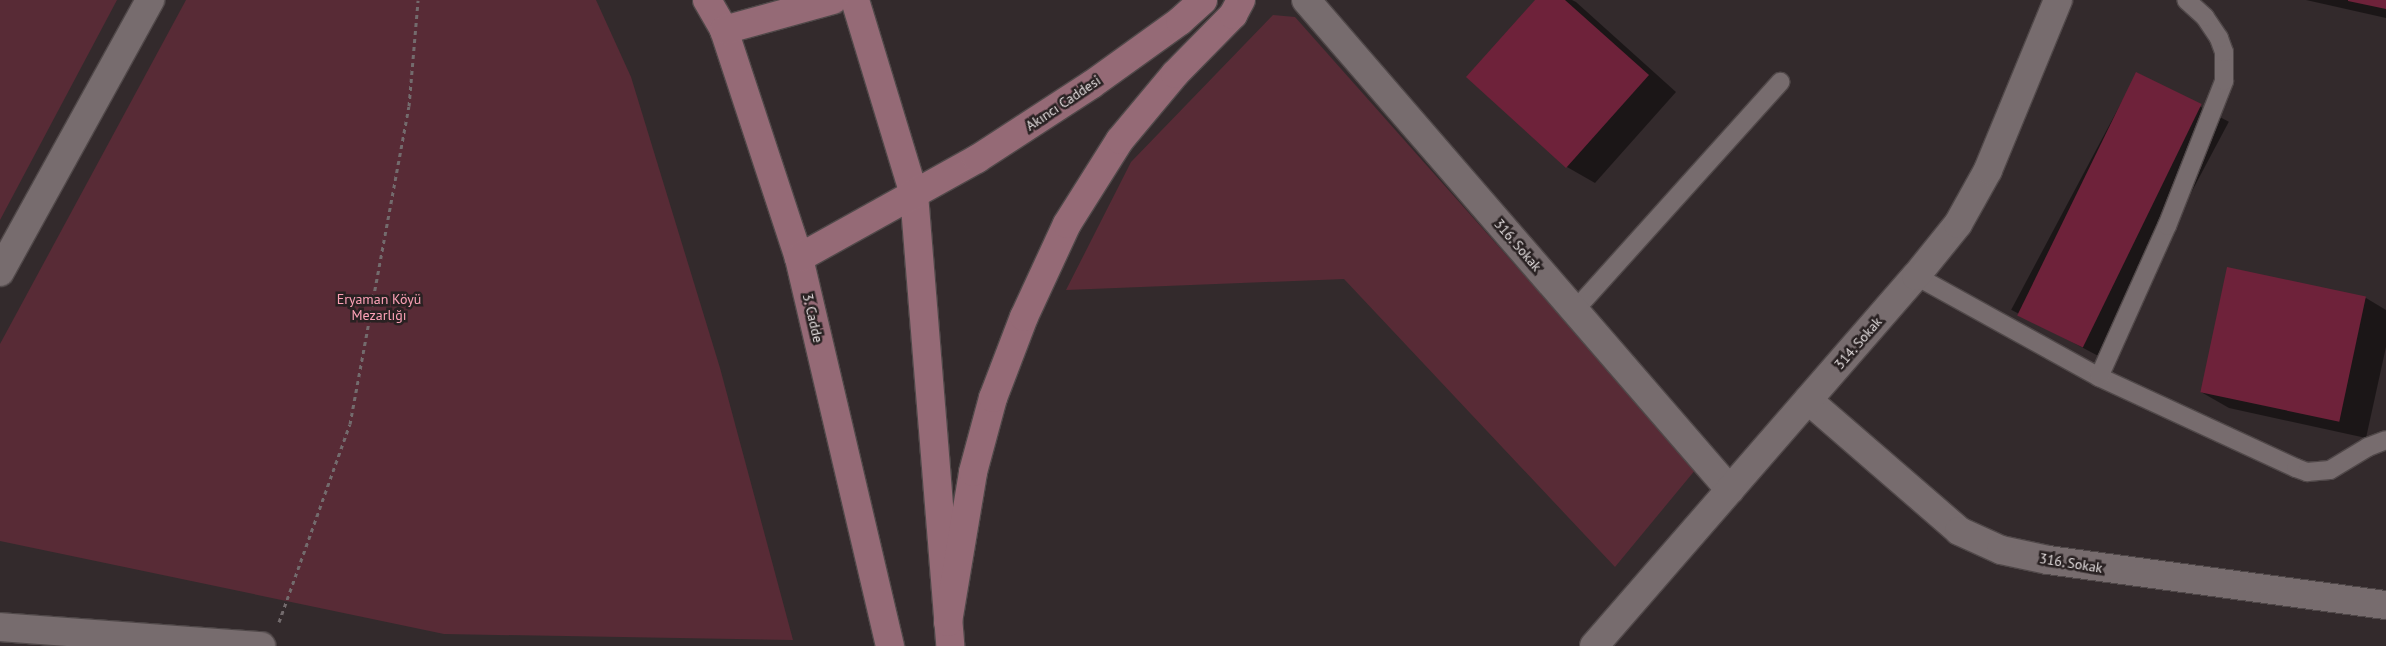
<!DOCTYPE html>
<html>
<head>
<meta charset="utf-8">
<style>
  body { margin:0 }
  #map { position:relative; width:2386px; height:646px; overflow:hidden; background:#332a2c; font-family:"PT Sans",sans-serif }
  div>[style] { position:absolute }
  .green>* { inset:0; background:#582b36 }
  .shadow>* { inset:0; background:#0007; transform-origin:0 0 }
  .building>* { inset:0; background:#6e223a; transform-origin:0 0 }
  .path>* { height:3px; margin-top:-1.5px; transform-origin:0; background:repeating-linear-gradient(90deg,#736b6d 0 4px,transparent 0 8px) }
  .roads { filter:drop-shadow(1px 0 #504849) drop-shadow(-1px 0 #504849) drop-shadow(0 1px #504849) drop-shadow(0 -1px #504849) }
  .lane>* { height:18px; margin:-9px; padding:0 9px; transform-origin:9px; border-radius:9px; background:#776c6e }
  .street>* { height:28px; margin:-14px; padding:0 14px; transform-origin:14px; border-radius:14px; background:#776c6e }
  .secondary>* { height:28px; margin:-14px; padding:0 14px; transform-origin:14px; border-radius:14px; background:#956a76 }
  span { translate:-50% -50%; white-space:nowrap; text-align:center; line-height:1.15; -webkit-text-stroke:5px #292122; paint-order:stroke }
  .street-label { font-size:14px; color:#e5dfe0 }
  .park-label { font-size:14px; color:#fca1b6 }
</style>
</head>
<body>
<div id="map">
  <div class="green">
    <div style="clip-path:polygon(0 0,117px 0,0 220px)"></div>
    <div style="clip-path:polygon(186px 0,596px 0,631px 77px,720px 368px,793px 640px,444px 634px,0 541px,0 344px)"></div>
    <div style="clip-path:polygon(1273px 15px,1295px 17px,1696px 469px,1615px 567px,1344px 279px,1066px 290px,1131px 162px)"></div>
  </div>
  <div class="shadow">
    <div style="clip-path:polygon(1536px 0,1572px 0,1576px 2px,1676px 92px,1595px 183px,1567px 167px,1467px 77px)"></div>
    <div style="clip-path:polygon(2306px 0,2386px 0,2386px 18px)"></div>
    <div style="left:2137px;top:73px;width:104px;height:268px;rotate:28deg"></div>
    <div style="clip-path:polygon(2366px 298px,2386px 310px,2386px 347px,2366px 438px,2229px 408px,2201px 392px)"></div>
  </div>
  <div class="building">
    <div style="clip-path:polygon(1535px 0,1565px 0,1649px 75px,1566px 168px,1466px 77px)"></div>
    <div style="clip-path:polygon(2348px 0,2386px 0,2386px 9px,2348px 1px)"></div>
    <div style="left:2136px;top:72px;width:73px;height:271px;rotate:26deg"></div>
    <div style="left:2227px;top:267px;width:142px;height:128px;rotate:12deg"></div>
  </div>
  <div class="path">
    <div style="left:279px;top:622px;width:210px;rotate:-70.3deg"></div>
    <div style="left:350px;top:424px;width:323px;rotate:-79.5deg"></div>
    <div style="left:409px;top:106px;width:106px;rotate:-85.1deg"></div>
  </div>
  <div class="roads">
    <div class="lane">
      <div style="left:1916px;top:276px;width:209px;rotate:28.9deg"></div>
      <div style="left:2099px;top:377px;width:217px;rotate:24.8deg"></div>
      <div style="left:2296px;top:468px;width:12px;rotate:20deg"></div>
      <div style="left:2307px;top:472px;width:23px;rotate:-5deg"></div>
      <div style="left:2330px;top:470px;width:44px;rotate:-31.2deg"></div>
      <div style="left:2368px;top:447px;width:19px;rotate:-21deg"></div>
      <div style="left:1575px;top:310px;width:307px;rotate:-48deg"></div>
      <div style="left:2099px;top:377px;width:166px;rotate:-65.8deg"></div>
      <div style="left:2167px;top:226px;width:156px;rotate:-68.5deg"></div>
      <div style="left:2224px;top:81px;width:29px;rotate:-90deg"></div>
      <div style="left:2224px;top:52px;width:15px;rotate:-110deg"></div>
      <div style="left:2219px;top:38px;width:25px;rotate:-124deg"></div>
      <div style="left:2205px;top:17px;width:25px;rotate:-138deg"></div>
    </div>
    <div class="street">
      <div style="left:1306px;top:0;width:648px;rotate:49.13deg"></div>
      <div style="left:0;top:272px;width:311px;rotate:-61.1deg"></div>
      <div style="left:1808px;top:400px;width:200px;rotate:40.9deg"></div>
      <div style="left:1959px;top:531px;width:46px;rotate:24.3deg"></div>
      <div style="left:2001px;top:550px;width:48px;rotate:12deg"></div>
      <div style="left:2048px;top:560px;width:341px;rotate:7.6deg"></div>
      <div style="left:0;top:627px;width:262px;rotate:4.2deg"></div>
      <div style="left:1594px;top:646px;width:490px;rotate:-49deg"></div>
      <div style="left:1916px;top:276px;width:67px;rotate:-51.1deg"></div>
      <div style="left:1958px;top:224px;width:62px;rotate:-60.9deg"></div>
      <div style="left:1988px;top:170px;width:184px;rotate:-67.6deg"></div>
    </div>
    <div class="secondary">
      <div style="left:707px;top:0;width:34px;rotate:60deg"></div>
      <div style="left:724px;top:30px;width:240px;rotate:71.8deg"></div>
      <div style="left:799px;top:258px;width:399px;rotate:76.8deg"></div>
      <div style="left:855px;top:0;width:203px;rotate:73.1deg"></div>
      <div style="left:914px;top:194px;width:453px;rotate:85.4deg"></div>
      <div style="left:724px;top:30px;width:113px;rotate:-15.4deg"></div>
      <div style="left:799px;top:258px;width:204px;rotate:-29.1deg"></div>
      <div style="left:977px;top:159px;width:136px;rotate:-33deg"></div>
      <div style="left:1091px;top:85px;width:110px;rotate:-35.7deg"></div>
      <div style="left:1180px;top:21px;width:31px;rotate:-42deg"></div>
      <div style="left:948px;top:622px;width:152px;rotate:-80.5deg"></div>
      <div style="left:973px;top:472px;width:77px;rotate:-74.9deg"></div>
      <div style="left:993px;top:398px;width:87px;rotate:-69.1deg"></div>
      <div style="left:1024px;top:317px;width:102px;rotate:-65.2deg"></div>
      <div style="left:1067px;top:224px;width:99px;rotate:-57.8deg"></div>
      <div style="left:1120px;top:140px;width:86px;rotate:-50.2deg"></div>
      <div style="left:1175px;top:74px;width:83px;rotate:-45.5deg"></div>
      <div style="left:1233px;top:15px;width:17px;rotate:-62deg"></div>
    </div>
  </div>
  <div class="street-label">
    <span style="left:1063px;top:103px;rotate:-34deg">Akıncı Caddesi</span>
    <span style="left:1518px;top:245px;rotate:49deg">316. Sokak</span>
    <span style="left:813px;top:318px;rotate:77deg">3. Cadde</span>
    <span style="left:1858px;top:343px;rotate:-49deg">314. Sokak</span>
    <span style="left:2071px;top:563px;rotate:9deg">316. Sokak</span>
  </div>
  <div class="park-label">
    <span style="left:379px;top:307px">Eryaman Köyü<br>Mezarlığı</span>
  </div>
</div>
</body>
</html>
